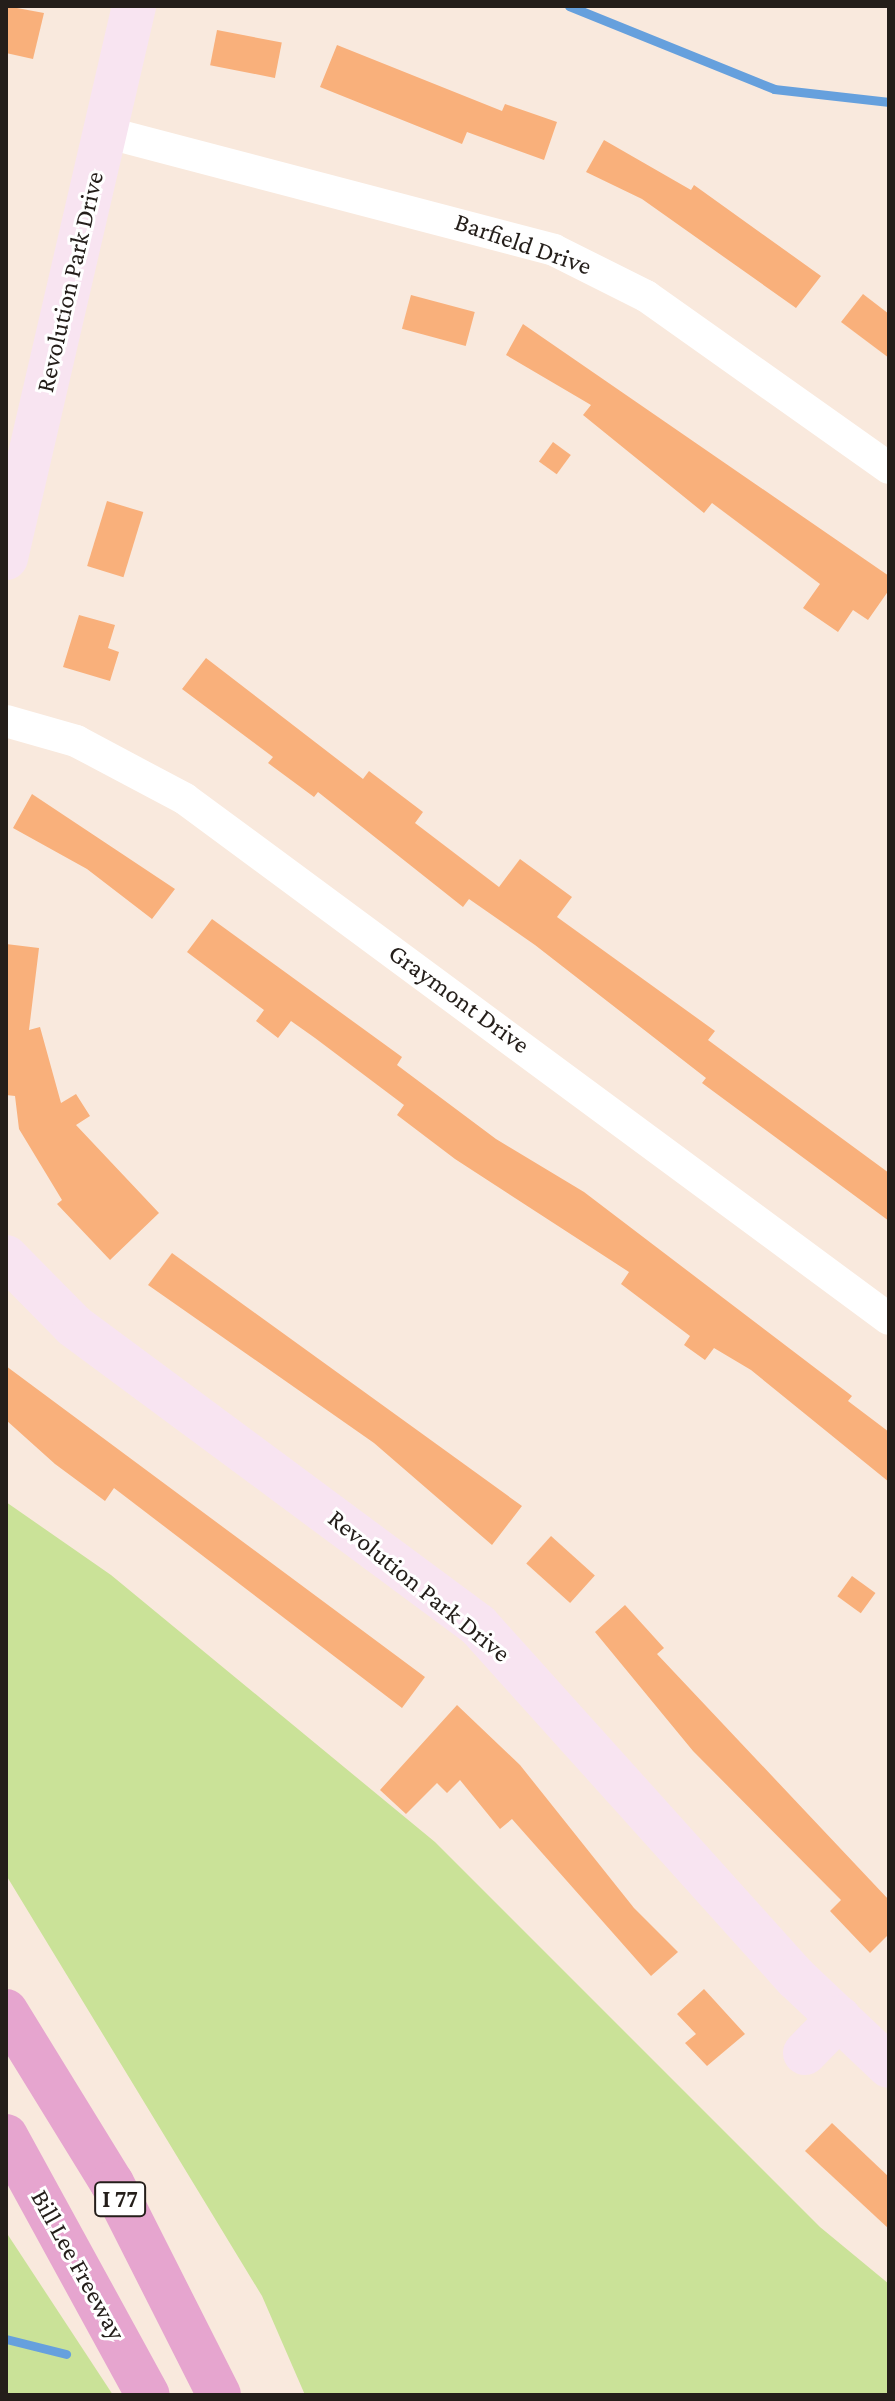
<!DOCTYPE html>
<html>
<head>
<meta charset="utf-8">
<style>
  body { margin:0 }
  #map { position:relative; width:895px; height:2401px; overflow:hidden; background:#f9e9dd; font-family:"Crimson Pro",serif }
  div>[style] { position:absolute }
  .green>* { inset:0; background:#cae298 }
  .stream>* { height:9px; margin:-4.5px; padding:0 4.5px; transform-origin:4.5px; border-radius:4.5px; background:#66a0dd }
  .building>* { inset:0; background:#f9b07b; transform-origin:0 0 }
  .street>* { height:32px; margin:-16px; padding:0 16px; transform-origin:16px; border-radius:16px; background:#fff }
  .secondary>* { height:44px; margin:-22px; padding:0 22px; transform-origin:22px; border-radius:22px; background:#f8e4f1 }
  .highway>* { height:44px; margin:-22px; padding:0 22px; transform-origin:22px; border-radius:22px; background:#e6a5cf }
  span { translate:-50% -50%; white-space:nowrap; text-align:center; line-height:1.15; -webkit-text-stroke:6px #fff; paint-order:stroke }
  .shield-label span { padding:2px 6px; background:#fff; border:2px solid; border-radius:6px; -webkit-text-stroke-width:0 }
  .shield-label { font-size:24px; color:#241e1a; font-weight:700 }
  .street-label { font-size:26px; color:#241e1a }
  .frame { position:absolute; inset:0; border:8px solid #241e1a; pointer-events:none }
</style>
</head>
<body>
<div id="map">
  <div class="green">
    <div style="clip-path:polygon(6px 1502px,111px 1575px,435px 1842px,820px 2227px,889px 2284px,889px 2395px,305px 2395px,262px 2296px,6px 1875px)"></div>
    <div style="clip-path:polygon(6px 2232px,113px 2395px,6px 2395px)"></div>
  </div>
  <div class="stream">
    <div style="left:569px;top:6px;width:221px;rotate:22deg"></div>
    <div style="left:774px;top:89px;width:116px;rotate:6.4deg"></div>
    <div style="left:6px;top:2339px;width:62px;rotate:14deg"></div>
  </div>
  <div class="building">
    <div style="clip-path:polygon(6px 6px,44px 13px,33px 59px,6px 53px)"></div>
    <div style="left:217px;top:30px;width:66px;height:36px;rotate:11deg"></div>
    <div style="clip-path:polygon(337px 45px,502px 111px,505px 104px,557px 122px,544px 160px,467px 132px,462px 144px,320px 87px)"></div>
    <div style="clip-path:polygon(604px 140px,691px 190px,694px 185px,821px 276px,796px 308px,642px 199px,586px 172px)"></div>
    <div style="clip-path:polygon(863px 294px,889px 314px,889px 358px,841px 322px)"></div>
    <div style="left:411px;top:295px;width:66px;height:35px;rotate:15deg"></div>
    <div style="clip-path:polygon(523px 324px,889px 576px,889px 590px,868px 620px,853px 610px,838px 632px,803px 608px,820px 584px,712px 503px,704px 513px,583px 415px,591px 405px,506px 355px)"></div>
    <div style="left:553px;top:442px;width:22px;height:24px;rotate:36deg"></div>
    <div style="left:107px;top:501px;width:38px;height:68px;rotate:17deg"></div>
    <div style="clip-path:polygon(79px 615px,115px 625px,108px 648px,119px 652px,110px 681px,63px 667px)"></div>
    <div style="clip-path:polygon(206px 658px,363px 779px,369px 771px,423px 812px,415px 823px,499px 887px,520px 859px,572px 897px,557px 917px,715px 1031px,708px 1040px,889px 1173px,889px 1221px,702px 1083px,706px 1078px,535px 945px,469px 899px,463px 907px,318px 792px,314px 797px,268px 763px,273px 757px,182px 689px)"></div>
    <div style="clip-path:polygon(32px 794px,175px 889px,152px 919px,87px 869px,13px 828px)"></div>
    <div style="clip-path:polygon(212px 919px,402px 1057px,397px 1065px,496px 1139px,584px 1192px,852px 1396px,848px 1401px,889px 1432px,889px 1482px,751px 1370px,714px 1348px,705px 1360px,684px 1345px,690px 1336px,621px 1284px,629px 1272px,455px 1159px,397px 1115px,404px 1105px,315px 1038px,291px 1021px,278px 1038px,256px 1021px,264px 1010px,187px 952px)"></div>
    <div style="clip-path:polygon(6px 944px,39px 948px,29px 1030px,40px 1027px,61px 1103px,76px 1094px,90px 1116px,76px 1125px,159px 1213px,110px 1260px,57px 1204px,62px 1200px,19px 1129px,15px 1096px,6px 1095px)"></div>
    <div style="clip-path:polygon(172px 1253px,522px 1506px,492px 1545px,374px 1443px,148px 1285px)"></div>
    <div style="clip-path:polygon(6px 1366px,425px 1677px,402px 1708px,114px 1488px,105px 1501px,55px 1464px,6px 1420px)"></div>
    <div style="left:551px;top:1536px;width:59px;height:37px;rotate:42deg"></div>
    <div style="left:852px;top:1576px;width:29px;height:25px;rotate:36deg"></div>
    <div style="clip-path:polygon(625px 1605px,664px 1648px,657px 1654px,889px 1900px,889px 1934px,870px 1953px,830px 1911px,841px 1900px,693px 1751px,595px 1632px)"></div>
    <div style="clip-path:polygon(457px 1705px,520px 1765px,634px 1908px,678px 1952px,651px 1976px,512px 1819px,500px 1829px,460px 1780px,447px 1793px,437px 1783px,406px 1814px,380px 1790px)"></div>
    <div style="clip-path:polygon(704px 1989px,745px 2034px,707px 2066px,685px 2043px,696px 2034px,677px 2014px)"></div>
    <div style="clip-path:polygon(832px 2123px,889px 2177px,889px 2229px,805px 2151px)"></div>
  </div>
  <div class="street">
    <div style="left:105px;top:132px;width:464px;rotate:14.7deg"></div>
    <div style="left:554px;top:250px;width:103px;rotate:26.6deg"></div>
    <div style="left:646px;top:296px;width:298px;rotate:35.3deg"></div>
    <div style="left:6px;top:721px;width:73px;rotate:15.9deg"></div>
    <div style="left:76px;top:741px;width:123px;rotate:28deg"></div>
    <div style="left:185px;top:799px;width:875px;rotate:36.45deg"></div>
  </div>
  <div class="secondary">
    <div style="left:6px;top:558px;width:567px;rotate:-76.94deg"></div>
    <div style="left:6px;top:1257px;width:97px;rotate:45.4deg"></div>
    <div style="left:74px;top:1326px;width:503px;rotate:36.51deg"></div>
    <div style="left:478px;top:1625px;width:475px;rotate:48deg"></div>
    <div style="left:796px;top:1978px;width:128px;rotate:43.4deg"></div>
    <div style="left:805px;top:2053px;width:49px;rotate:-45.8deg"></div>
  </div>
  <div class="highway">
    <div style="left:6px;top:2011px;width:202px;rotate:58.4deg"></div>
    <div style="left:112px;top:2183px;width:237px;rotate:63.2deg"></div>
    <div style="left:6px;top:2136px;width:295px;rotate:61.3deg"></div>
  </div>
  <div class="shield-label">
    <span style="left:120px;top:2199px">I 77</span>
  </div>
  <div class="street-label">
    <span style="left:523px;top:244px;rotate:19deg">Barfield Drive</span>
    <span style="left:70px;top:282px;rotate:-77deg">Revolution Park Drive</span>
    <span style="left:459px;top:999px;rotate:36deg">Graymont Drive</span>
    <span style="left:419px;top:1586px;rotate:39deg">Revolution Park Drive</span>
    <span style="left:78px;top:2265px;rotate:61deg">Bill Lee Freeway</span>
  </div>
  <div class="frame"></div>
</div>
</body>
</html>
